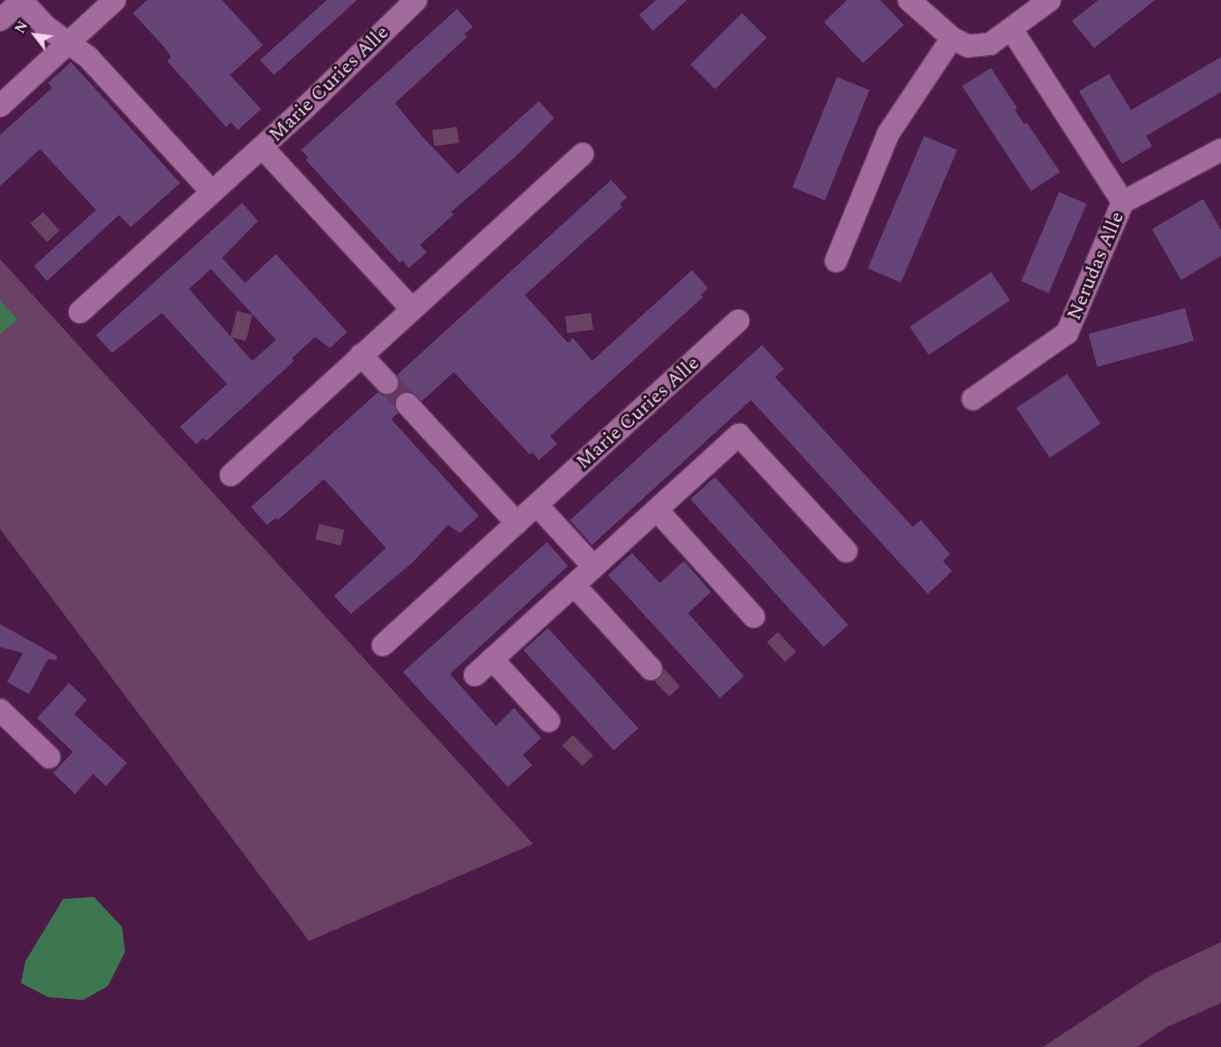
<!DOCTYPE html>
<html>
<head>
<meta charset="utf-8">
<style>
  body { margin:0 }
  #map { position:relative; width:1221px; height:1047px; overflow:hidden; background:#4c1a47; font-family:Spectral,serif }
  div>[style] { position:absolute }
  .green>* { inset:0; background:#694163; transform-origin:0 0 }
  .water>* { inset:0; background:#3c764e }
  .building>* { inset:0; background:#644477; transform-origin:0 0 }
  .minor-tunnel>* { height:22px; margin-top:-11px; transform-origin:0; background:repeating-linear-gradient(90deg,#653660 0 22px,transparent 0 33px) }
  .roads { filter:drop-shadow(1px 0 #673c63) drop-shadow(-1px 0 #673c63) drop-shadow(0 1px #673c63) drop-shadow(0 -1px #673c63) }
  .minor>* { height:22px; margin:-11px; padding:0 11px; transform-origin:11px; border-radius:11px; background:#a36b9b }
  span { translate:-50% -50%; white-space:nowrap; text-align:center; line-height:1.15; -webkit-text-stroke:5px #261023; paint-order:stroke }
  .street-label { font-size:20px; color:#f4d5ef }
  .north { position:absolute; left:10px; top:10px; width:50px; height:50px; -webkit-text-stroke:4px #261023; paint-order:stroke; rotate:300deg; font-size:14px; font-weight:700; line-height:20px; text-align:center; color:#f4d5ef }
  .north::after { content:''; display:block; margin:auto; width:18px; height:22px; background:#f4d5ef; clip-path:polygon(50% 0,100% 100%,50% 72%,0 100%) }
</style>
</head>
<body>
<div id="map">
  <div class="green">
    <div style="left:457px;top:127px;width:16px;height:25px;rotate:83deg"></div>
    <div style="left:43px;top:212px;width:25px;height:17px;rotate:48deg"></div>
    <div style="clip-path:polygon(0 259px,533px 844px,309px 941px,0 529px)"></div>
    <div style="left:237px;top:311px;width:16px;height:27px;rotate:14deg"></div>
    <div style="left:591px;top:313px;width:17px;height:26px;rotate:83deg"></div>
    <div style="left:319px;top:524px;width:26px;height:16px;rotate:13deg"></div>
    <div style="left:778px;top:632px;width:27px;height:15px;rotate:48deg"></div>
    <div style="left:663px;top:668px;width:25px;height:15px;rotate:47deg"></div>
    <div style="left:573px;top:735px;width:29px;height:15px;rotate:46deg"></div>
    <div style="clip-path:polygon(1221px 942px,1221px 1003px,1167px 1027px,1137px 1047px,1043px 1047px,1153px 974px)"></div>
  </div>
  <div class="water">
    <div style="clip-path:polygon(0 300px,18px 320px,0 334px)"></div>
    <div style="clip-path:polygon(94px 897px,122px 927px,125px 952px,108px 986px,83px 1000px,48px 997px,21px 983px,25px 962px,63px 899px)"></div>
  </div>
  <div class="building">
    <div style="clip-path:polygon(147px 0,222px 0,263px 45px,230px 75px,261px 109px,238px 130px,231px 122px,226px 127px,203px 101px,167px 61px,171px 57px,165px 48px,133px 13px)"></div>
    <div style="clip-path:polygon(327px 0,357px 0,274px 75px,260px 60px)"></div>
    <div style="clip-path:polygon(656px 0,687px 0,653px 31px,639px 15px)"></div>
    <div style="clip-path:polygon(847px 0,880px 0,904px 25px,863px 63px,824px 22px)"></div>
    <div style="clip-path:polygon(1098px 0,1155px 0,1094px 48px,1072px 21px)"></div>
    <div style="clip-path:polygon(457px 9px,473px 27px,464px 34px,467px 37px,395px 103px,420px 134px,458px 174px,539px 101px,554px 118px,515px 157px,451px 212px,454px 214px,420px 245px,427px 252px,409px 268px,402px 260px,400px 263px,366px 226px,306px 160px,308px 157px,301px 150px)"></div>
    <div style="left:742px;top:13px;width:35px;height:73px;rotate:45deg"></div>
    <div style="clip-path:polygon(1221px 57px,1221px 92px,1146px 136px,1152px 146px,1122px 164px,1079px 91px,1109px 74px,1131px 110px)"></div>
    <div style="clip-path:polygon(71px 62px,180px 183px,131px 227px,119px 215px,47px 281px,34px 266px,96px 210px,40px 149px,0 186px,0 135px,52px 88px,48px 83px)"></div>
    <div style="clip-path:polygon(991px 68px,1017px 108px,1015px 110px,1024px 124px,1027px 123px,1060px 172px,1031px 191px,962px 86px)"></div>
    <div style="left:837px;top:77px;width:35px;height:119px;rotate:22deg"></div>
    <div style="left:924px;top:136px;width:36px;height:144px;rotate:23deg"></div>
    <div style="clip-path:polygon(611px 180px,627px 197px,620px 204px,622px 207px,525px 295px,568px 343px,573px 338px,592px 361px,692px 270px,708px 288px,701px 295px,703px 297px,550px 436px,557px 444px,539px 460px,532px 452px,530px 455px,454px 372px,422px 401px,410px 391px,398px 394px,394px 401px,398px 413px,391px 419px,479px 516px,460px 533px,448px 525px,412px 563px,351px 614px,334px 596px,386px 548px,324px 479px,278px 520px,276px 518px,267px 525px,251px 507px,378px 392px,384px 396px,396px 393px,400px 386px,397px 375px)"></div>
    <div style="left:1059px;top:192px;width:30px;height:97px;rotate:23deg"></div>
    <div style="clip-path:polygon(1203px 199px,1221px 230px,1221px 256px,1181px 280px,1152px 229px)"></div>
    <div style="clip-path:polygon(evenodd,242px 203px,258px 221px,222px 258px,245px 283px,276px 254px,347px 332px,330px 348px,315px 337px,292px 358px,294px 361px,206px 441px,203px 438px,196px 444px,180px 427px,227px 384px,162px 313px,112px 353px,96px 335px,242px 203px,211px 269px,276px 340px,252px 361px,189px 289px,211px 269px)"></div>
    <div style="left:991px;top:272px;width:34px;height:98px;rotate:56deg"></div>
    <div style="left:1185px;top:308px;width:34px;height:100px;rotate:75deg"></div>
    <div style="clip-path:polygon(762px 345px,784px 369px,775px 377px,913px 527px,921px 520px,950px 554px,943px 561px,952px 571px,928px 594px,751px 400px,592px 545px,570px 520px)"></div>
    <div style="left:1067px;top:374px;width:60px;height:61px;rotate:56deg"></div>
    <div style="left:715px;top:477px;width:199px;height:33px;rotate:48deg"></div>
    <div style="clip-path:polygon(547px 542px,568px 566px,450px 674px,496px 726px,514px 708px,541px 738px,523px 755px,532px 765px,508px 787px,403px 672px)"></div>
    <div style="clip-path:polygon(632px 553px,660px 583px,684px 561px,711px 592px,688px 613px,744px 676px,720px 698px,608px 575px)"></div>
    <div style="clip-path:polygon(0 624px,57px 656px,56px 660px,48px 659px,29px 694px,7px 682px,23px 653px,0 647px)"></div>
    <div style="left:548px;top:628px;width:135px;height:33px;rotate:48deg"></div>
    <div style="clip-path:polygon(69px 683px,87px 700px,74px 714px,127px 763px,106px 786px,93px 774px,75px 794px,53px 773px,73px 752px,37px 718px)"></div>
  </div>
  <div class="minor-tunnel">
    <div style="left:387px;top:383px;width:29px;rotate:46deg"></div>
  </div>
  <div class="roads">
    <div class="minor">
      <div style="left:21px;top:0;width:35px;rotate:47deg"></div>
      <div style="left:45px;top:26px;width:53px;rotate:35.8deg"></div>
      <div style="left:88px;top:57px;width:183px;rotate:47.4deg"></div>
      <div style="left:909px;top:0;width:57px;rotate:41.5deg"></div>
      <div style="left:952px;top:38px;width:18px;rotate:27deg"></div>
      <div style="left:968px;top:46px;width:22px;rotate:-5deg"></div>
      <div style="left:990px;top:44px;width:74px;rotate:-36.3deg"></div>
      <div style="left:0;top:20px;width:30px;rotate:-41deg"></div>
      <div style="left:1012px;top:30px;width:205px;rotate:57.2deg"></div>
      <div style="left:0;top:106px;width:156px;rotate:-42.7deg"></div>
      <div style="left:262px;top:147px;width:221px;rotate:47.2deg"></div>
      <div style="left:836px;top:261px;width:137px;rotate:-67.7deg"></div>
      <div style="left:888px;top:134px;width:115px;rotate:-56.3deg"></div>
      <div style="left:80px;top:312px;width:302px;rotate:-42.2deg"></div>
      <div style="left:304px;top:109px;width:156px;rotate:-44.2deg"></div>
      <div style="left:361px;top:355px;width:38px;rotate:47deg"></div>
      <div style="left:973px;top:399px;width:115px;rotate:-35.1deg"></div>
      <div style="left:1067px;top:333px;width:142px;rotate:-66.9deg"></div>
      <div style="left:1123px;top:202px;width:111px;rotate:-28deg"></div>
      <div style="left:407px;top:404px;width:162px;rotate:47.3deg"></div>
      <div style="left:231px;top:475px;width:476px;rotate:-42.4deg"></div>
      <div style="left:537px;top:505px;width:84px;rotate:47.4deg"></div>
      <div style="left:657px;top:510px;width:144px;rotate:47.8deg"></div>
      <div style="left:574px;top:585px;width:114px;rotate:47.5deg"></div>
      <div style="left:383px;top:645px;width:481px;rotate:-42.4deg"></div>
      <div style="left:492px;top:659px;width:84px;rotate:47.4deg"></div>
      <div style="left:475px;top:675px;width:357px;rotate:-42.3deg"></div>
      <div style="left:739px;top:435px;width:158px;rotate:47.3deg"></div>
      <div style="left:0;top:710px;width:68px;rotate:43.8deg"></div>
    </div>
  </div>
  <div class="street-label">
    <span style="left:329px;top:84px;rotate:-44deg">Marie Curies Alle</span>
    <span style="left:1096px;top:266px;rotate:-67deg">Nerudas Alle</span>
    <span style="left:638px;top:413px;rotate:-42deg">Marie Curies Alle</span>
  </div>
  <div class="north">N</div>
</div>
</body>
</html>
